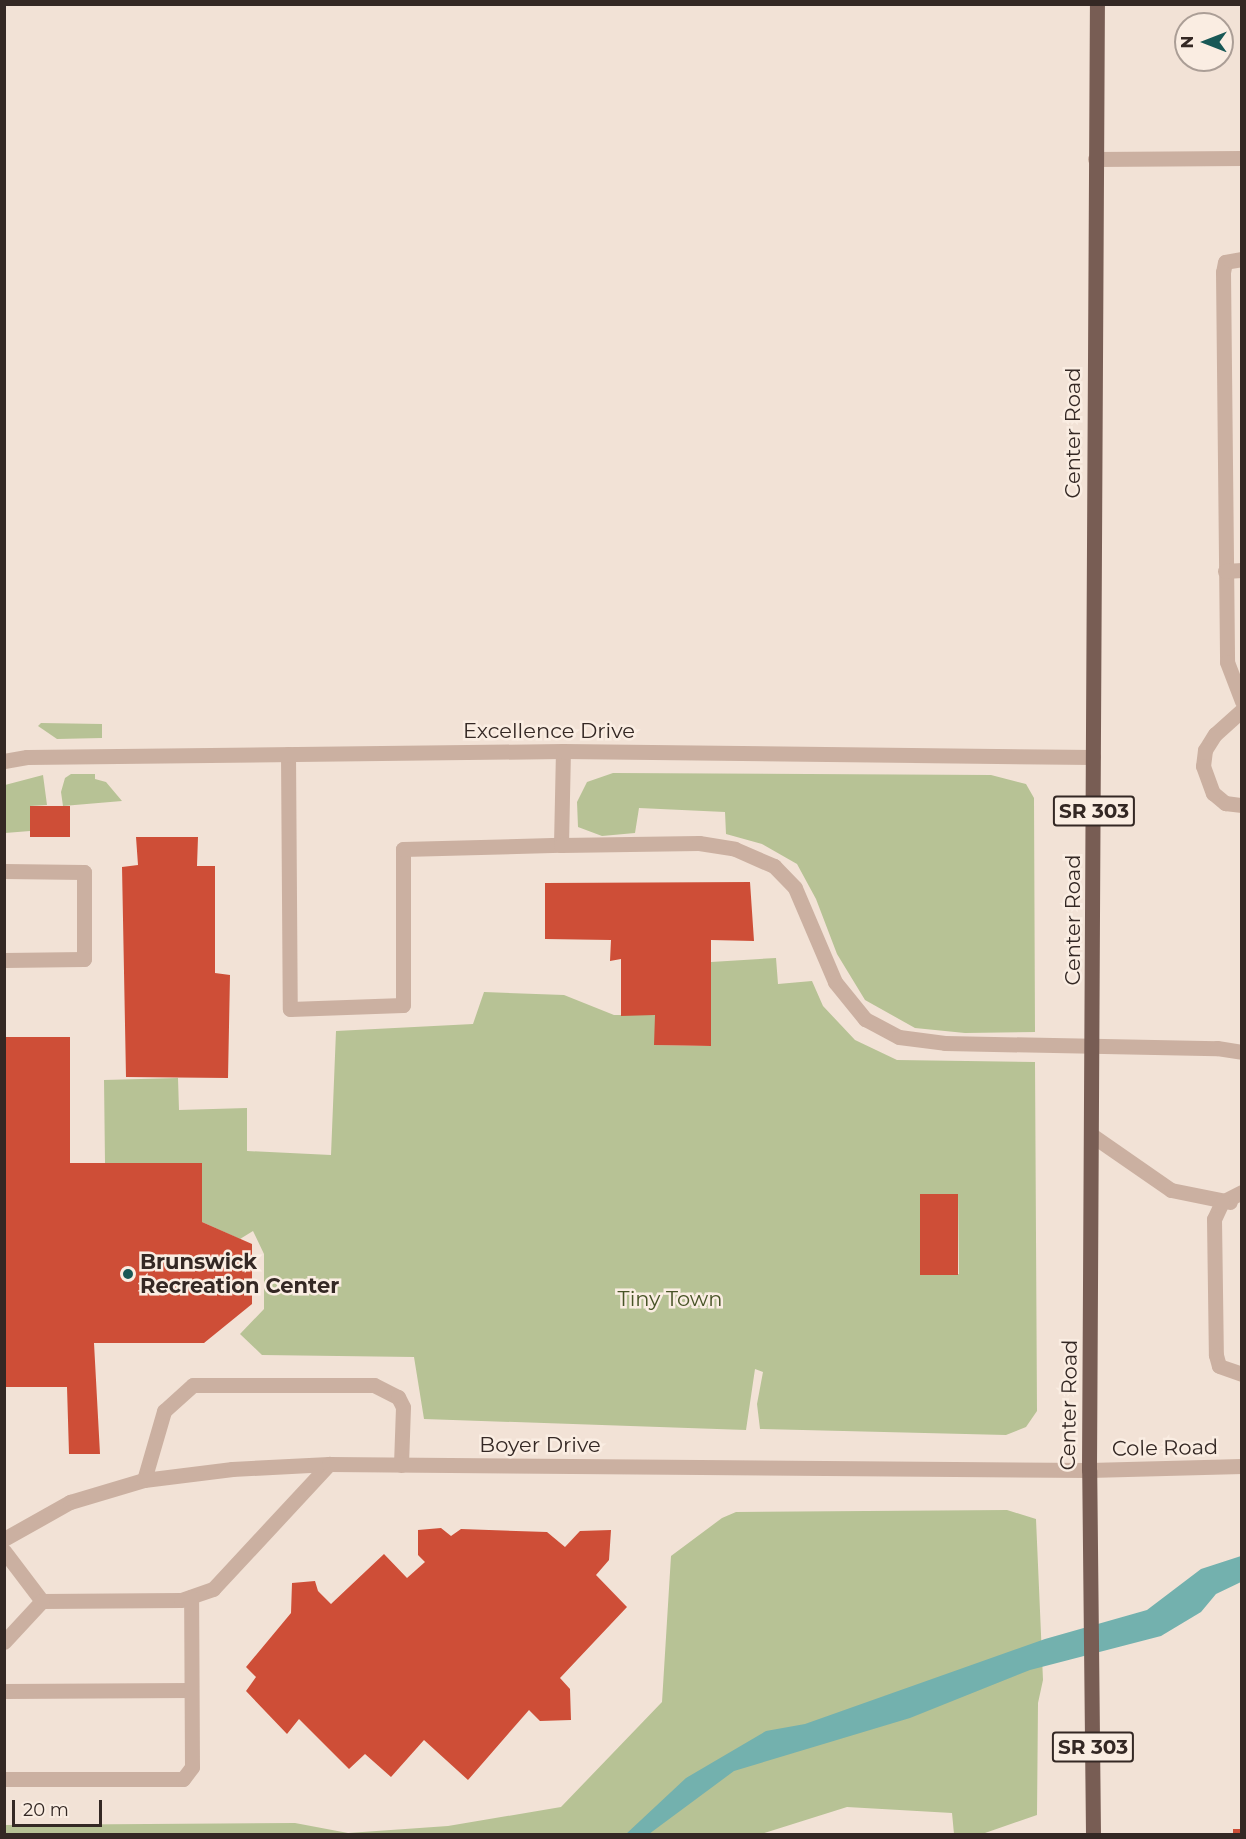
<!DOCTYPE html>
<html>
<head>
<meta charset="utf-8">
<style>
  body { margin:0 }
  #map { position:relative; width:1246px; height:1839px; overflow:hidden; background:#f2e2d6; font-family:Montserrat,sans-serif }
  div>[style] { position:absolute }
  .green>* { inset:0; background:#b7c295 }
  .water>* { inset:0; background:#73b1ae }
  .building>* { inset:0; background:#ce4e37; transform-origin:0 0 }
  .service>* { height:15px; margin:-7.5px; padding:0 7.5px; transform-origin:7.5px; border-radius:7.5px; background:#cbb0a1 }
  .minor>* { height:15px; margin:-7.5px; padding:0 7.5px; transform-origin:7.5px; border-radius:7.5px; background:#cbb0a1 }
  .primary>* { height:15px; margin:-7.5px; padding:0 7.5px; transform-origin:7.5px; border-radius:7.5px; background:#785d54 }
  .dots>* { width:16px; height:16px; translate:-50% -50%; box-sizing:border-box; border:3px solid #faede2; border-radius:50% }
  span { translate:-50% -50%; white-space:nowrap; text-align:center; line-height:1.15; -webkit-text-stroke:5px #faede2; paint-order:stroke }
  .shield-label span { padding:2px 4px; background:#faede2; border:2px solid; border-radius:4px; -webkit-text-stroke-width:0 }
  .shield-label { font-size:20px; color:#342824; font-weight:700 }
  .street-label { font-size:21px; color:#342824 }
  .poi-label { font-size:21px; color:#342824; font-weight:700 }
  .left { translate:0 -50%; text-align:left }
  .park-label { font-size:21px; color:#485427 }
  .frame { position:absolute; inset:0; border:6px solid #342824; pointer-events:none }
  .north { position:absolute; left:1174px; top:12px; width:60px; height:60px; box-sizing:border-box; background:#faede2; border:2px solid #ab9e96; border-radius:50%; rotate:270deg; font-size:16px; font-weight:700; line-height:24px; text-align:center; color:#342824 }
  .north::after { content:''; display:block; margin:auto; width:21px; height:27px; background:#185856; clip-path:polygon(50% 0,100% 100%,50% 72%,0 100%) }
  .scale { position:absolute; left:12px; top:1800px; width:90px; height:27px; box-sizing:border-box; border:3px solid #342824; border-top:0; padding-left:8px; font-size:18px; line-height:21px; white-space:nowrap; color:#342824; -webkit-text-stroke:4px #faede2; paint-order:stroke }
</style>
</head>
<body>
<div id="map">
  <div class="green">
    <div style="clip-path:polygon(41px 723px,102px 724px,102px 738px,57px 739px,38px 726px)"></div>
    <div style="clip-path:polygon(613px 773px,991px 775px,1026px 784px,1034px 798px,1035px 1032px,965px 1033px,915px 1028px,865px 1000px,837px 954px,816px 899px,797px 864px,762px 844px,726px 834px,725px 812px,639px 808px,635px 833px,602px 836px,578px 827px,577px 802px,587px 782px)"></div>
    <div style="clip-path:polygon(71px 774px,95px 774px,95px 779px,106px 782px,122px 801px,63px 806px,61px 792px,65px 778px)"></div>
    <div style="clip-path:polygon(43px 775px,47px 805px,30px 806px,30px 831px,5px 833px,5px 785px)"></div>
    <div style="clip-path:polygon(evenodd,776px 958px,778px 984px,812px 981px,823px 1006px,855px 1040px,897px 1060px,1035px 1062px,1037px 1411px,1026px 1427px,1006px 1435px,760px 1429px,757px 1404px,763px 1372px,755px 1369px,746px 1430px,424px 1419px,414px 1357px,262px 1355px,240px 1334px,264px 1309px,264px 1254px,253px 1231px,240px 1239px,202px 1222px,201px 1163px,105px 1163px,104px 1080px,178px 1078px,179px 1110px,247px 1108px,247px 1151px,331px 1155px,336px 1031px,473px 1024px,484px 992px,564px 995px,614px 1015px,655px 1015px,655px 1045px,711px 1046px,711px 962px,776px 958px,920px 1194px,958px 1194px,959px 1274px,921px 1275px,920px 1194px)"></div>
    <div style="clip-path:polygon(1007px 1510px,1036px 1519px,1043px 1680px,1038px 1703px,1037px 1815px,985px 1833px,954px 1834px,952px 1813px,847px 1807px,761px 1834px,5px 1834px,4px 1825px,295px 1823px,348px 1833px,448px 1826px,561px 1807px,662px 1702px,671px 1556px,722px 1518px,736px 1512px)"></div>
  </div>
  <div class="water">
    <div style="clip-path:polygon(1241px 1556px,1241px 1582px,1216px 1594px,1201px 1612px,1161px 1636px,1030px 1670px,910px 1718px,734px 1771px,649px 1834px,626px 1834px,686px 1778px,766px 1731px,805px 1724px,1045px 1639px,1147px 1610px,1201px 1569px)"></div>
  </div>
  <div class="building">
    <div style="left:30px;top:806px;width:40px;height:31px"></div>
    <div style="clip-path:polygon(136px 837px,198px 837px,197px 866px,215px 866px,215px 973px,230px 975px,228px 1078px,126px 1077px,122px 867px,138px 865px)"></div>
    <div style="clip-path:polygon(750px 882px,754px 941px,711px 940px,711px 1046px,654px 1045px,655px 1015px,621px 1016px,621px 959px,610px 961px,611px 940px,545px 939px,545px 883px)"></div>
    <div style="clip-path:polygon(4px 1037px,70px 1037px,70px 1163px,202px 1163px,202px 1222px,252px 1244px,252px 1304px,204px 1343px,94px 1343px,100px 1454px,69px 1454px,67px 1387px,4px 1387px)"></div>
    <div style="left:920px;top:1194px;width:38px;height:81px"></div>
    <div style="clip-path:polygon(441px 1528px,451px 1536px,461px 1529px,547px 1532px,565px 1547px,580px 1531px,611px 1530px,609px 1560px,596px 1575px,627px 1607px,560px 1678px,570px 1689px,571px 1720px,540px 1721px,529px 1710px,468px 1780px,424px 1740px,391px 1777px,365px 1754px,349px 1769px,299px 1719px,287px 1734px,246px 1691px,256px 1677px,246px 1667px,291px 1613px,292px 1583px,315px 1581px,318px 1591px,331px 1604px,384px 1554px,407px 1578px,425px 1562px,418px 1555px,418px 1530px)"></div>
    <div style="left:1233px;top:1829px;width:9px;height:5px"></div>
  </div>
  <div class="service">
    <div style="left:1242px;top:259px;width:17px;rotate:170deg"></div>
    <div style="left:1225px;top:262px;width:10px;rotate:101deg"></div>
    <div style="left:1223px;top:272px;width:390px;rotate:89.4deg"></div>
    <div style="left:1227px;top:662px;width:42px;rotate:69deg"></div>
    <div style="left:1225px;top:571px;width:17px;rotate:-3deg"></div>
    <div style="left:1242px;top:710px;width:36px;rotate:138deg"></div>
    <div style="left:1215px;top:734px;width:19px;rotate:122deg"></div>
    <div style="left:1205px;top:750px;width:16px;rotate:97deg"></div>
    <div style="left:1203px;top:766px;width:29px;rotate:70deg"></div>
    <div style="left:1213px;top:793px;width:16px;rotate:40deg"></div>
    <div style="left:1225px;top:803px;width:17px;rotate:7deg"></div>
    <div style="left:288px;top:754px;width:255px;rotate:89.6deg"></div>
    <div style="left:290px;top:1009px;width:113px;rotate:-2deg"></div>
    <div style="left:403px;top:1005px;width:156px;rotate:-90deg"></div>
    <div style="left:403px;top:849px;width:158px;rotate:-1.5deg"></div>
    <div style="left:561px;top:845px;width:94px;rotate:-88.8deg"></div>
    <div style="left:561px;top:845px;width:138px;rotate:-0.8deg"></div>
    <div style="left:699px;top:843px;width:36px;rotate:9deg"></div>
    <div style="left:735px;top:849px;width:43px;rotate:23.6deg"></div>
    <div style="left:774px;top:866px;width:30px;rotate:46deg"></div>
    <div style="left:795px;top:888px;width:102px;rotate:66.9deg"></div>
    <div style="left:835px;top:982px;width:48px;rotate:51deg"></div>
    <div style="left:865px;top:1019px;width:38px;rotate:28deg"></div>
    <div style="left:899px;top:1037px;width:46px;rotate:7.4deg"></div>
    <div style="left:945px;top:1043px;width:272px;rotate:1.1deg"></div>
    <div style="left:1217px;top:1048px;width:25px;rotate:9deg"></div>
    <div style="left:4px;top:871px;width:80px;rotate:0.7deg"></div>
    <div style="left:84px;top:872px;width:87px;rotate:90deg"></div>
    <div style="left:84px;top:959px;width:80px;rotate:179.3deg"></div>
    <div style="left:1093px;top:1136px;width:95px;rotate:34.7deg"></div>
    <div style="left:1171px;top:1190px;width:60px;rotate:11.5deg"></div>
    <div style="left:1242px;top:1192px;width:22px;rotate:153deg"></div>
    <div style="left:1222px;top:1202px;width:19px;rotate:115deg"></div>
    <div style="left:1214px;top:1219px;width:136px;rotate:89.2deg"></div>
    <div style="left:1216px;top:1355px;width:11px;rotate:75deg"></div>
    <div style="left:1219px;top:1366px;width:24px;rotate:19deg"></div>
    <div style="left:144px;top:1480px;width:72px;rotate:-73.8deg"></div>
    <div style="left:164px;top:1411px;width:39px;rotate:-42deg"></div>
    <div style="left:193px;top:1385px;width:181px"></div>
    <div style="left:374px;top:1385px;width:27px;rotate:27deg"></div>
    <div style="left:398px;top:1397px;width:11px;rotate:63deg"></div>
    <div style="left:403px;top:1407px;width:58px;rotate:92deg"></div>
    <div style="left:4px;top:1551px;width:63px;rotate:52.8deg"></div>
    <div style="left:42px;top:1601px;width:139px;rotate:-0.4deg"></div>
    <div style="left:181px;top:1600px;width:34px;rotate:-19deg"></div>
    <div style="left:213px;top:1589px;width:171px;rotate:-47.1deg"></div>
    <div style="left:4px;top:1642px;width:56px;rotate:-47.2deg"></div>
    <div style="left:4px;top:1691px;width:187px;rotate:-0.3deg"></div>
    <div style="left:4px;top:1779px;width:179px"></div>
    <div style="left:183px;top:1779px;width:15px;rotate:-53deg"></div>
    <div style="left:192px;top:1767px;width:170px;rotate:-90.3deg"></div>
  </div>
  <div class="minor">
    <div style="left:1095px;top:159px;width:147px;rotate:-0.4deg"></div>
    <div style="left:4px;top:761px;width:23px;rotate:-10deg"></div>
    <div style="left:27px;top:757px;width:536px;rotate:-0.64deg"></div>
    <div style="left:563px;top:751px;width:530px;rotate:0.65deg"></div>
    <div style="left:4px;top:1539px;width:76px;rotate:-29.3deg"></div>
    <div style="left:70px;top:1502px;width:77px;rotate:-16.6deg"></div>
    <div style="left:144px;top:1480px;width:89px;rotate:-7.1deg"></div>
    <div style="left:232px;top:1469px;width:97px;rotate:-3deg"></div>
    <div style="left:329px;top:1464px;width:760px;rotate:0.45deg"></div>
    <div style="left:1089px;top:1470px;width:153px;rotate:-1.5deg"></div>
  </div>
  <div class="primary">
    <div style="left:1093px;top:1834px;width:364px;rotate:-90.6deg"></div>
    <div style="left:1089px;top:1470px;width:1466px;rotate:-89.69deg"></div>
  </div>
  <div class="dots">
    <div style="left:128px;top:1274px;background:#185856"></div>
  </div>
  <div class="shield-label">
    <span style="left:1094px;top:811px">SR 303</span>
    <span style="left:1093px;top:1747px">SR 303</span>
  </div>
  <div class="street-label">
    <span style="left:1073px;top:433px;rotate:-90deg">Center Road</span>
    <span style="left:549px;top:731px">Excellence Drive</span>
    <span style="left:1073px;top:920px;rotate:-90deg">Center Road</span>
    <span style="left:1069px;top:1405px;rotate:-89deg">Center Road</span>
    <span style="left:540px;top:1445px">Boyer Drive</span>
    <span style="left:1165px;top:1448px;rotate:-1deg">Cole Road</span>
  </div>
  <div class="poi-label">
    <span class="left" style="left:140px;top:1274px">Brunswick<br>Recreation Center</span>
  </div>
  <div class="park-label">
    <span style="left:670px;top:1299px">Tiny Town</span>
  </div>
  <div class="frame"></div>
  <div class="north">N</div>
  <div class="scale">20 m</div>
</div>
</body>
</html>
